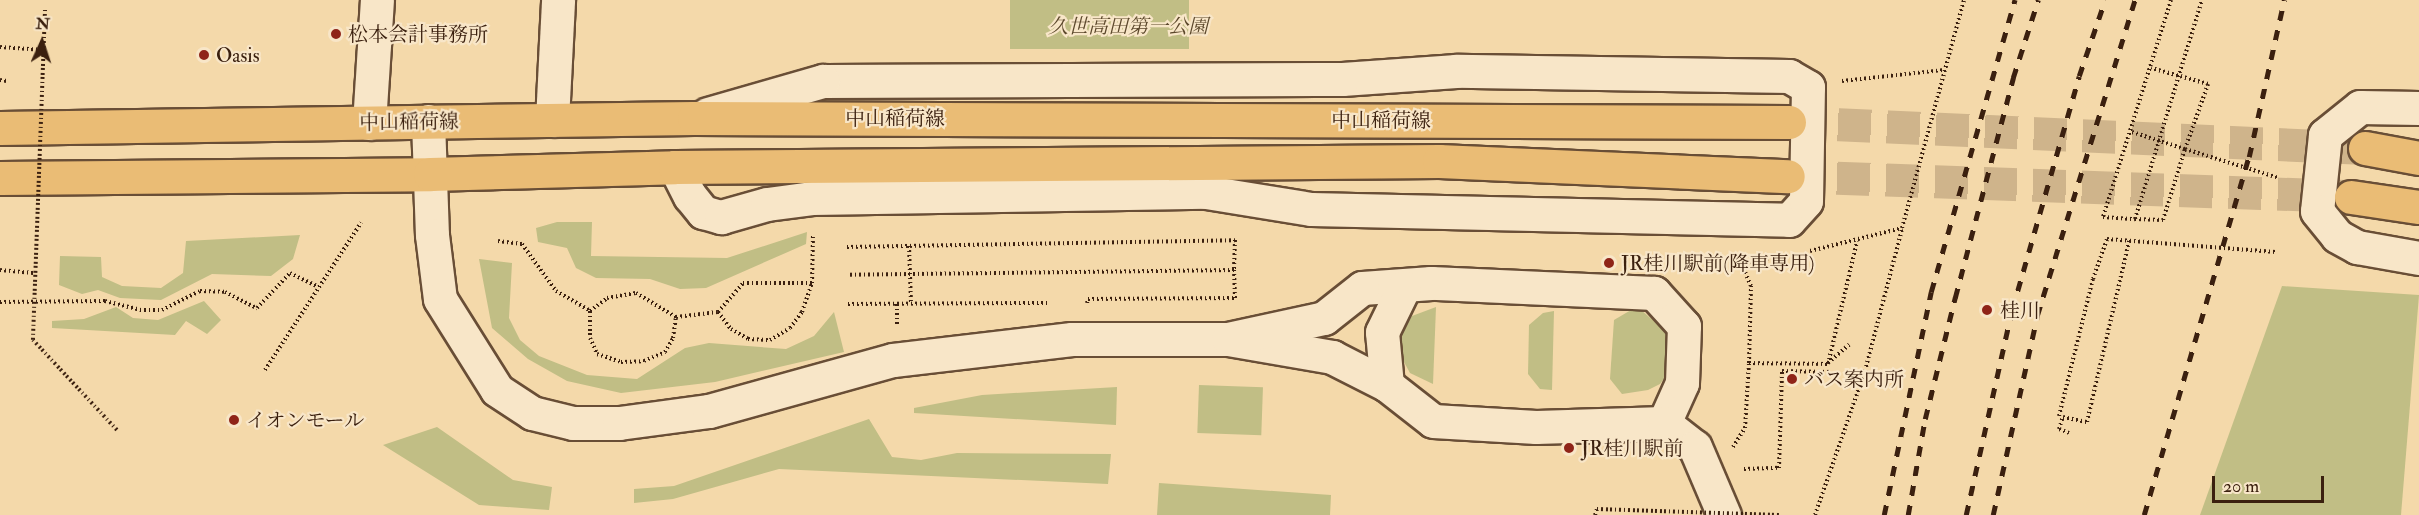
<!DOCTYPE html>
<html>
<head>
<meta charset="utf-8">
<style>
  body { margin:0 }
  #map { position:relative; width:2419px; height:515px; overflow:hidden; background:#f4d9aa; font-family:"IM FELL Double Pica","Noto Serif JP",serif }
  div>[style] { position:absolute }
  .green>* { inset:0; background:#c1be85; transform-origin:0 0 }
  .major-tunnel>* { height:33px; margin-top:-16.5px; transform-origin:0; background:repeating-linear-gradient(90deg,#cfb48b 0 33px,transparent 0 49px) }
  .path>* { height:4px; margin-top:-2px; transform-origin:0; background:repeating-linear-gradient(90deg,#3b200f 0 1.5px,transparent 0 4.5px) }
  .roads { filter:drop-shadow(2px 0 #694e36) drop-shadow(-2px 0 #694e36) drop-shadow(0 2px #694e36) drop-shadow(0 -2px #694e36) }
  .minor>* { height:33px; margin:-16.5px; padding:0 16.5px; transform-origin:16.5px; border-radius:16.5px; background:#f8e6c8 }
  .major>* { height:33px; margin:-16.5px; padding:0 16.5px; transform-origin:16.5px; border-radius:16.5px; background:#eabc75 }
  .rail>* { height:4.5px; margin-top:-2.25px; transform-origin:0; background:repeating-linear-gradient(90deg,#3b200f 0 10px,transparent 0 20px) }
  .path-bridge>* { height:4px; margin-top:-2px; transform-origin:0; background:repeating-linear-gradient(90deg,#3b200f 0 1.5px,transparent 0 4.5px) }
  .dots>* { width:16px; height:16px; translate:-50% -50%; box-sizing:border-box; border:3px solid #f8e6c8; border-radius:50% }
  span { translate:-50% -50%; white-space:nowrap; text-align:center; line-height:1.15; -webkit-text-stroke:4.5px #f8e6c8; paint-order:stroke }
  .park-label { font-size:20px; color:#5c482c; font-style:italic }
  .poi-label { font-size:20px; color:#3b200f }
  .left { translate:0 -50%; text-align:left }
  .street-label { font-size:20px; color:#3b200f }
  .north { position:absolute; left:12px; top:12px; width:60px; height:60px; -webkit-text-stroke:4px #f8e6c8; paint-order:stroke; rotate:3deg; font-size:16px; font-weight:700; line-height:24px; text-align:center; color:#3b200f }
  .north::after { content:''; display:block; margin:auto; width:21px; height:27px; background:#3b200f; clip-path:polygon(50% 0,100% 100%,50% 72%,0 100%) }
  .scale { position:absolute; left:2212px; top:476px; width:112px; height:27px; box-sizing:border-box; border:3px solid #3b200f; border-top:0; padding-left:8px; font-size:18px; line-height:21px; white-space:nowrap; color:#3b200f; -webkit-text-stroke:4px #f8e6c8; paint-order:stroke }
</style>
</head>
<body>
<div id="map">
  <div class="green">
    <div style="left:1010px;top:0;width:179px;height:49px"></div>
    <div style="clip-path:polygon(557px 222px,592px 222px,591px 256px,727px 258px,807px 232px,806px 244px,706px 288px,680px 289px,650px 279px,596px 278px,576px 268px,567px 248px,538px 242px,536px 228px)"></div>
    <div style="clip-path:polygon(300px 235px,293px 259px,271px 276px,212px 274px,161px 300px,120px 298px,98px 290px,82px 294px,59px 285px,60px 256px,101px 257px,102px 277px,122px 286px,161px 288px,183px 273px,186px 241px)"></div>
    <div style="clip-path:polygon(479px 259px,512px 263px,509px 318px,520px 340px,539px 356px,587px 375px,637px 379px,685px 348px,709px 343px,786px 349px,814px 336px,834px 312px,844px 352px,715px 382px,621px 393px,567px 381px,528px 359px,492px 328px)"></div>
    <div style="clip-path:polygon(2282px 286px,2419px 295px,2401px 515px,2200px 515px)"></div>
    <div style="clip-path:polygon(204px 301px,221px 320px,207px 334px,186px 321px,175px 335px,52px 328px,52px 321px,84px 319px,116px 307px,133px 318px,158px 320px)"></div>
    <div style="clip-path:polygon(1436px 307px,1433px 384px,1410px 373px,1398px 351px,1398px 338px,1412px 316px)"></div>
    <div style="clip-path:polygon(1631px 310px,1641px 310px,1661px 327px,1670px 340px,1671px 369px,1660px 384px,1648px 390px,1622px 394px,1610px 379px,1614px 320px)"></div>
    <div style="clip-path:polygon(1554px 311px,1552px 390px,1540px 389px,1528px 374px,1529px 325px,1543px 313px)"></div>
    <div style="left:1199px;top:385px;width:64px;height:48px;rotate:2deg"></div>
    <div style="clip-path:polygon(1117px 387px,1116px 425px,914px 413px,914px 408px,982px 395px)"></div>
    <div style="clip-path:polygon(869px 419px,892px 457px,921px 460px,957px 453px,1111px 454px,1108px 484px,779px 469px,673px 499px,634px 503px,634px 489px,674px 486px)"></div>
    <div style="clip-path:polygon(437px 427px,513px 480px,552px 487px,549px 510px,479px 505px,383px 445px)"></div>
    <div style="clip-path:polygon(1159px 483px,1331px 495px,1330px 515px,1157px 515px)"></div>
  </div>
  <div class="major-tunnel">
    <div style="left:1789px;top:122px;width:577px;rotate:2.58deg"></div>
    <div style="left:1788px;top:176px;width:558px;rotate:2.05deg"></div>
  </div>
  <div class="path">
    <div style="left:2171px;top:0;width:227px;rotate:107.4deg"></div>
    <div style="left:2103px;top:217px;width:32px;rotate:4deg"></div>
    <div style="left:2135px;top:219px;width:229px;rotate:-73deg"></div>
    <div style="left:0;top:47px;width:44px;rotate:3.9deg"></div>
    <div style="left:0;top:80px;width:7px;rotate:8deg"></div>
    <div style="left:1842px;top:81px;width:103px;rotate:-6.2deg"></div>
    <div style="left:2132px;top:132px;width:56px;rotate:17.8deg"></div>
    <div style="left:2185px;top:149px;width:69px;rotate:-70.5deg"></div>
    <div style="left:2208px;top:84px;width:59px;rotate:-164.3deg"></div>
    <div style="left:2135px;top:219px;width:28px;rotate:2deg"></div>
    <div style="left:2163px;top:220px;width:74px;rotate:-72.8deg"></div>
    <div style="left:2185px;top:149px;width:98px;rotate:17.1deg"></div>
    <div style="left:498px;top:241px;width:24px;rotate:7deg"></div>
    <div style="left:522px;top:244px;width:58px;rotate:54.1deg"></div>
    <div style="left:556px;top:291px;width:39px;rotate:30deg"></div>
    <div style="left:590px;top:311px;width:21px;rotate:-37deg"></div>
    <div style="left:607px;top:298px;width:29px;rotate:-10deg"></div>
    <div style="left:636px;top:293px;width:47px;rotate:31deg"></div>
    <div style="left:676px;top:317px;width:42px;rotate:-6.8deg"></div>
    <div style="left:718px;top:312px;width:38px;rotate:-49deg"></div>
    <div style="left:743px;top:283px;width:69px"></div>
    <div style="left:909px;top:246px;width:57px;rotate:88deg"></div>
    <div style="left:847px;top:247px;width:388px;rotate:-1deg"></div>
    <div style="left:1235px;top:240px;width:30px;rotate:92deg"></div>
    <div style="left:1234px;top:270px;width:387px;rotate:179.3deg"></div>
    <div style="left:1810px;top:251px;width:95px;rotate:-14deg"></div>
    <div style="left:1902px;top:228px;width:236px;rotate:-74.8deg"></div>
    <div style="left:1728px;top:257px;width:14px;rotate:25deg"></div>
    <div style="left:1741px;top:263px;width:29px;rotate:-10deg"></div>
    <div style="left:0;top:270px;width:36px;rotate:5deg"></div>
    <div style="left:0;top:302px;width:105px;rotate:-0.5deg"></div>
    <div style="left:105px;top:301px;width:36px;rotate:14deg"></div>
    <div style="left:140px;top:310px;width:22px"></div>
    <div style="left:162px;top:310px;width:42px;rotate:-26.6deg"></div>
    <div style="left:200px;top:291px;width:25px;rotate:2deg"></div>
    <div style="left:225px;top:292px;width:36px;rotate:27deg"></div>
    <div style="left:257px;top:308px;width:48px;rotate:-46.7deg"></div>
    <div style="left:290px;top:273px;width:30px;rotate:26deg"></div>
    <div style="left:1087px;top:303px;width:4px;rotate:-76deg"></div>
    <div style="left:1088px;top:299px;width:147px;rotate:-0.4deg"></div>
    <div style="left:1235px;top:298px;width:28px;rotate:-92deg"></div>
    <div style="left:848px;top:304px;width:199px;rotate:-0.3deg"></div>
    <div style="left:590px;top:311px;width:27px;rotate:90deg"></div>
    <div style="left:590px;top:338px;width:17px;rotate:66deg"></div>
    <div style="left:597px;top:354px;width:25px;rotate:18deg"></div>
    <div style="left:621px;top:362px;width:23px;rotate:-2deg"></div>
    <div style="left:644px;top:361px;width:23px;rotate:-23deg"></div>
    <div style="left:665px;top:352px;width:16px;rotate:-60deg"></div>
    <div style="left:673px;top:338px;width:21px;rotate:-82deg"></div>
    <div style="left:718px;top:312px;width:21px;rotate:53deg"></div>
    <div style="left:731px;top:329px;width:20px;rotate:30deg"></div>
    <div style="left:748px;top:339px;width:22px;rotate:3deg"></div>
    <div style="left:770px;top:340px;width:23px;rotate:-31deg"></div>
    <div style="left:790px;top:328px;width:20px;rotate:-53deg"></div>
    <div style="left:802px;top:312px;width:31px;rotate:-71deg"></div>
    <div style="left:812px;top:283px;width:49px;rotate:-88.8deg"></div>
    <div style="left:897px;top:324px;width:21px;rotate:-90deg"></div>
    <div style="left:1749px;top:363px;width:79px;rotate:0.7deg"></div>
    <div style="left:1828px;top:364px;width:126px;rotate:-76.7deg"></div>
    <div style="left:1828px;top:363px;width:28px;rotate:-41deg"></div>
    <div style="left:265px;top:370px;width:176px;rotate:-56.9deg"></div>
    <div style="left:2059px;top:416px;width:141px;rotate:-76.1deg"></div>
    <div style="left:2093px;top:279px;width:42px;rotate:-70.7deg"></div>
    <div style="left:2107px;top:239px;width:169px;rotate:4.4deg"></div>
    <div style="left:2069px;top:433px;width:11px;rotate:-158deg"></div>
    <div style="left:2059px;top:429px;width:13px;rotate:-72deg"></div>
    <div style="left:2063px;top:417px;width:25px;rotate:12deg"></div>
    <div style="left:2087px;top:422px;width:186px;rotate:-76.9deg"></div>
    <div style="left:1733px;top:447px;width:22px;rotate:-58deg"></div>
    <div style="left:1745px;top:428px;width:65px;rotate:-86.5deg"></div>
    <div style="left:1749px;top:363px;width:77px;rotate:-88.5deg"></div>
    <div style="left:1751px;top:286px;width:25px;rotate:-113deg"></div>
    <div style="left:1744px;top:469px;width:35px;rotate:-2deg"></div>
    <div style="left:1779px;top:468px;width:97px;rotate:-88.2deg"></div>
    <div style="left:1782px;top:371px;width:49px;rotate:1.2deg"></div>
    <div style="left:1815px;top:515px;width:152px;rotate:-70.9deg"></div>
    <div style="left:1865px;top:371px;width:147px;rotate:-75.4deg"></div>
  </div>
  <div class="roads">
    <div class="minor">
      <div style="left:2419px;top:108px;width:59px;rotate:-179deg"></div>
      <div style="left:2360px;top:107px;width:45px;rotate:141.3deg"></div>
      <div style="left:2325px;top:135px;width:76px;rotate:96deg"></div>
      <div style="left:2317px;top:211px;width:32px;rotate:51deg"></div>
      <div style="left:2337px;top:236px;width:23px;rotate:29deg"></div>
      <div style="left:2357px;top:247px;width:63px;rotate:10.1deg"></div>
      <div style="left:552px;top:120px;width:120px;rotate:-87.1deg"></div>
      <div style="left:428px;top:121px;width:114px;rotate:88deg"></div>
      <div style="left:432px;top:235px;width:64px;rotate:82.9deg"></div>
      <div style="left:440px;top:299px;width:107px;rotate:57.9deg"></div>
      <div style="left:497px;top:390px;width:42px;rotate:33.3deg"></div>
      <div style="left:532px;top:413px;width:42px;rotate:13.7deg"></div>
      <div style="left:573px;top:423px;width:46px"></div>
      <div style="left:619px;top:423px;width:91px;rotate:-7.6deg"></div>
      <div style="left:709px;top:411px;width:191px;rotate:-15.5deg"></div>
      <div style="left:893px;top:360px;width:180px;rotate:-6.7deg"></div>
      <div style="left:1072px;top:339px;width:156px"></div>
      <div style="left:1228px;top:339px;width:106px;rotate:9.8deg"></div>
      <div style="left:1332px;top:357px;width:62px;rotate:27deg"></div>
      <div style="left:1387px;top:385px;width:58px;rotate:38deg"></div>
      <div style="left:1433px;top:421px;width:103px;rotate:3.3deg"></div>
      <div style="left:1536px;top:427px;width:128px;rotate:-1.8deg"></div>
      <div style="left:1664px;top:423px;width:44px;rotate:-65.8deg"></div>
      <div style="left:1682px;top:383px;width:57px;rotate:-88deg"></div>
      <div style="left:1684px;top:326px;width:45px;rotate:-132.3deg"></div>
      <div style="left:1654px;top:293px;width:223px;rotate:-177.4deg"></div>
      <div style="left:1431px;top:283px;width:69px;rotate:175.9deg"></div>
      <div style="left:1362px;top:288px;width:48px;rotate:141.7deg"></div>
      <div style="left:1324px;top:318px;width:98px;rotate:167.7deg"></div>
      <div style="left:369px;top:123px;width:123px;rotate:-86.3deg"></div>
      <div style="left:675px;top:167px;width:33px;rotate:63deg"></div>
      <div style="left:690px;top:196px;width:21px;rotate:51deg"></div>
      <div style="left:703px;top:212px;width:19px;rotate:16deg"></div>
      <div style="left:721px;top:217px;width:48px;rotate:-15.8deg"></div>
      <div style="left:767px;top:204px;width:45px;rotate:-7.6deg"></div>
      <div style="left:812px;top:198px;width:394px;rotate:-0.9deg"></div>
      <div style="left:1206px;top:192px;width:106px;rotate:9.2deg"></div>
      <div style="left:1311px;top:209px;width:478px;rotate:1.3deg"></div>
      <div style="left:1789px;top:220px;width:25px;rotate:-48deg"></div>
      <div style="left:1806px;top:201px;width:114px;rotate:-89deg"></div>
      <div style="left:1808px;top:87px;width:22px;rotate:-150deg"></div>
      <div style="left:1789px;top:76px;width:333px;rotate:-179.1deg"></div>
      <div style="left:1456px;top:71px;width:114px;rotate:176deg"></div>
      <div style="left:1342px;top:79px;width:519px;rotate:179.78deg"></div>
      <div style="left:823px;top:81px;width:120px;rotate:164deg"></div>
      <div style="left:1387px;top:385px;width:53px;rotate:-95.4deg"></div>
      <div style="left:1382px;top:332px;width:50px;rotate:-63.9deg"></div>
      <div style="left:1664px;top:423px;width:39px;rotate:38deg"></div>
      <div style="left:1695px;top:447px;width:74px;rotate:66.9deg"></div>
    </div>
    <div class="major">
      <div style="left:0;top:128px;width:694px;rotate:-0.83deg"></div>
      <div style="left:694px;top:118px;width:1095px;rotate:0.21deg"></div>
      <div style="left:2365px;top:148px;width:55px;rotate:10.5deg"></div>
      <div style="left:0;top:178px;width:430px;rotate:-0.5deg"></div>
      <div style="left:430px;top:174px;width:245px;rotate:-1.6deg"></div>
      <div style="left:675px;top:167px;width:764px;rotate:-0.45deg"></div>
      <div style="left:1439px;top:161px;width:349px;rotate:2.5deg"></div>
      <div style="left:2351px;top:197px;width:69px;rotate:8.4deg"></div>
    </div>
  </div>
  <div class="rail">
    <div style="left:1884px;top:515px;width:228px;rotate:-78.1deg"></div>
    <div style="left:1931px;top:292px;width:304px;rotate:-74deg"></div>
    <div style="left:1908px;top:515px;width:97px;rotate:-80deg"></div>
    <div style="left:1925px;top:419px;width:125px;rotate:-76.1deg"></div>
    <div style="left:1955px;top:298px;width:228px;rotate:-75.2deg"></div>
    <div style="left:2013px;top:78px;width:82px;rotate:-72.2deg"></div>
    <div style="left:1966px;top:515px;width:210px;rotate:-77.4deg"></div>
    <div style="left:2012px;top:310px;width:243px;rotate:-74deg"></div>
    <div style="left:2079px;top:76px;width:80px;rotate:-71.1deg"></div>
    <div style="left:1993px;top:515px;width:204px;rotate:-77.5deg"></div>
    <div style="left:2037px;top:316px;width:331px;rotate:-72.8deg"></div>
    <div style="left:2144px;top:515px;width:373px;rotate:-73.7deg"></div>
    <div style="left:2249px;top:157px;width:161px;rotate:-77.4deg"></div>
  </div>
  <div class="path-bridge">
    <div style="left:45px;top:10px;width:330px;rotate:92.1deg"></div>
    <div style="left:33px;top:340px;width:123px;rotate:47deg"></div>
    <div style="left:1595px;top:515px;width:6px;rotate:-72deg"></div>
    <div style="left:1597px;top:509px;width:182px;rotate:1.9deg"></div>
  </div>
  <div class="dots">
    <div style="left:336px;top:34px;background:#8f2418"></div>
    <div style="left:204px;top:55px;background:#8f2418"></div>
    <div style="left:1609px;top:263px;background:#8f2418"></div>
    <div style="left:1987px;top:310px;background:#8f2418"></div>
    <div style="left:1792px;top:379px;background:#8f2418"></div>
    <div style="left:234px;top:420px;background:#8f2418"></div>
    <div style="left:1569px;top:448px;background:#8f2418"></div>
  </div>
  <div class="park-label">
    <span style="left:1128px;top:26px">久世高田第一公園</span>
  </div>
  <div class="poi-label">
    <span class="left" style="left:348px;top:34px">松本会計事務所</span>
    <span class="left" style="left:216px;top:55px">Oasis</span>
    <span class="left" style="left:1621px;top:263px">JR桂川駅前(降車専用)</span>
    <span class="left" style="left:2000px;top:310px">桂川</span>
    <span class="left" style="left:1804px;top:379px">バス案内所</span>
    <span class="left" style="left:246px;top:420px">イオンモール</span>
    <span class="left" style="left:1581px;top:448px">JR桂川駅前</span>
  </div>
  <div class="street-label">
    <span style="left:895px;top:118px">中山稲荷線</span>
    <span style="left:1381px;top:120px">中山稲荷線</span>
    <span style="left:409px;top:122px;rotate:-1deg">中山稲荷線</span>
  </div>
  <div class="north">N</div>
  <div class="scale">20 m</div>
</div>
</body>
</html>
